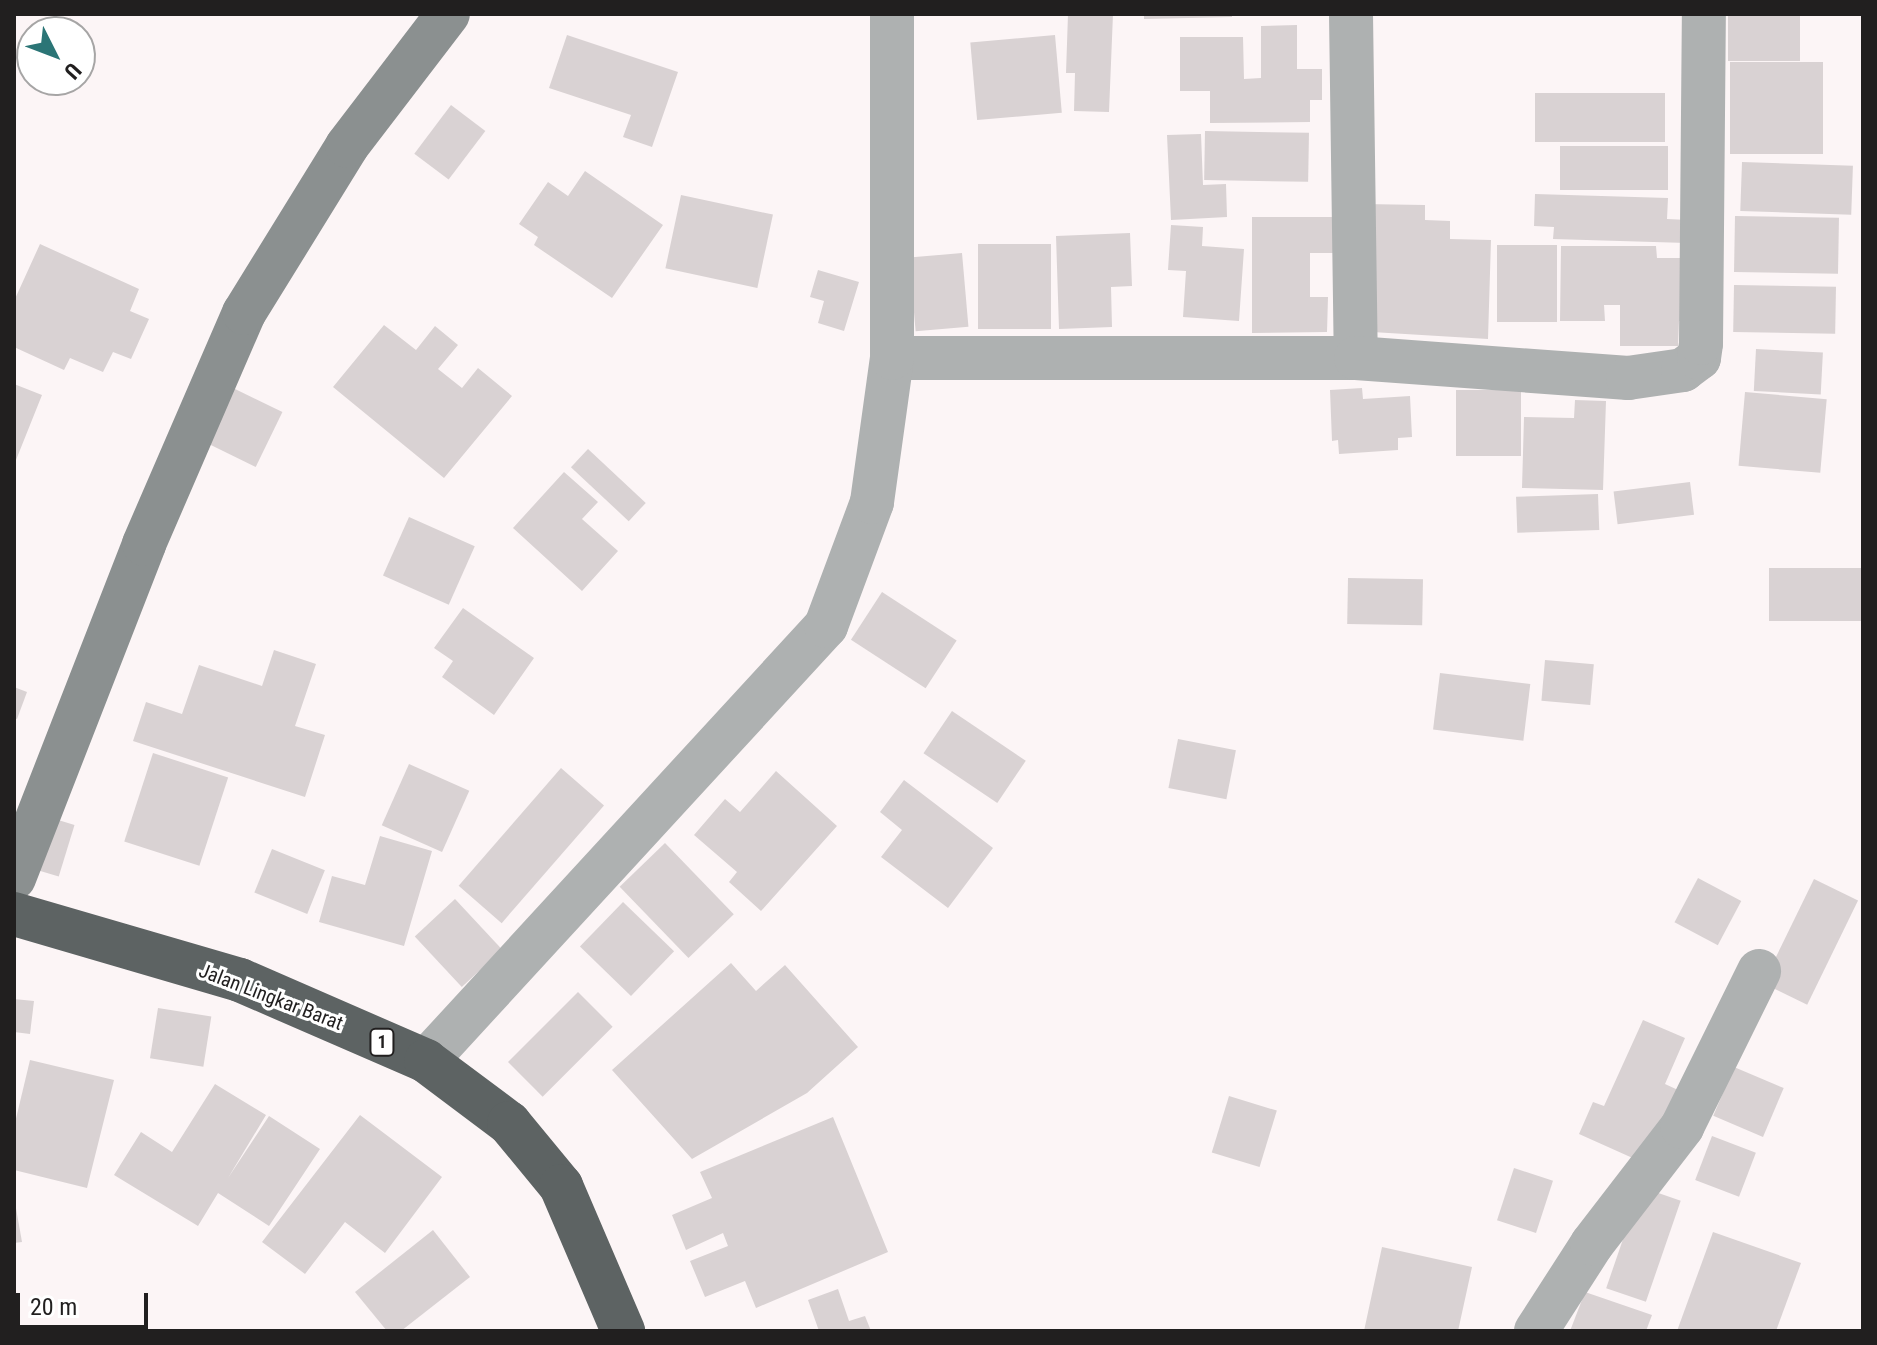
<!DOCTYPE html>
<html>
<head>
<meta charset="utf-8">
<style>
  body { margin:0 }
  #map { position:relative; width:1877px; height:1345px; overflow:hidden; background:#fcf5f6; font-family:"Roboto Condensed",sans-serif }
  div>[style] { position:absolute }
  .building>* { inset:0; background:#d9d2d3; transform-origin:0 0 }
  .street>* { height:44px; margin:-22px; padding:0 22px; transform-origin:22px; border-radius:22px; background:#aeb1b1 }
  .secondary>* { height:44px; margin:-22px; padding:0 22px; transform-origin:22px; border-radius:22px; background:#8b9090 }
  .highway>* { height:44px; margin:-22px; padding:0 22px; transform-origin:22px; border-radius:22px; background:#5d6363 }
  span { translate:-50% -50%; white-space:nowrap; text-align:center; line-height:1.15; -webkit-text-stroke:6px #fff; paint-order:stroke }
  .shield-label span { padding:2px 6px; background:#fff; border:2px solid; border-radius:6px; -webkit-text-stroke-width:0 }
  .shield-label { font-size:18px; color:#211f1f; font-weight:700 }
  .street-label { font-size:20px; color:#211f1f }
  .frame { position:absolute; inset:0; border:16px solid #211f1f; pointer-events:none }
  .north { position:absolute; left:16px; top:16px; width:80px; height:80px; box-sizing:border-box; background:#fff; border:2px solid #a6a5a5; border-radius:50%; rotate:132deg; font-size:22px; font-weight:700; line-height:32px; text-align:center; color:#211f1f }
  .north::after { content:''; display:block; margin:auto; width:28px; height:36px; background:#2b7576; clip-path:polygon(50% 0,100% 100%,50% 72%,0 100%) }
  .scale { position:absolute; left:16px; top:1293px; width:132px; height:36px; box-sizing:border-box; border:4px solid #211f1f; border-top:0; padding-left:10px; font-size:24px; line-height:28px; white-space:nowrap; color:#211f1f; -webkit-text-stroke:6px #fff; paint-order:stroke }
</style>
</head>
<body>
<div id="map">
  <div class="building">
    <div style="clip-path:polygon(1068px 14px,1113px 14px,1109px 112px,1074px 111px,1075px 73px,1066px 73px)"></div>
    <div style="clip-path:polygon(1144px 14px,1232px 14px,1232px 17px,1144px 19px)"></div>
    <div style="left:1728px;top:14px;width:72px;height:47px"></div>
    <div style="clip-path:polygon(1297px 25px,1297px 69px,1322px 69px,1322px 100px,1310px 100px,1310px 122px,1210px 123px,1210px 91px,1180px 91px,1180px 37px,1243px 37px,1244px 79px,1261px 78px,1261px 26px)"></div>
    <div style="clip-path:polygon(567px 35px,678px 72px,652px 147px,623px 137px,631px 115px,549px 88px)"></div>
    <div style="left:1055px;top:35px;width:78px;height:85px;rotate:85deg"></div>
    <div style="left:1823px;top:62px;width:92px;height:93px;rotate:90deg"></div>
    <div style="left:1535px;top:93px;width:130px;height:49px"></div>
    <div style="left:451px;top:105px;width:43px;height:61px;rotate:37deg"></div>
    <div style="left:1205px;top:131px;width:104px;height:49px;rotate:1deg"></div>
    <div style="clip-path:polygon(1201px 134px,1203px 185px,1226px 184px,1227px 217px,1171px 220px,1167px 135px)"></div>
    <div style="left:1668px;top:146px;width:44px;height:108px;rotate:90deg"></div>
    <div style="left:1742px;top:162px;width:111px;height:49px;rotate:2deg"></div>
    <div style="clip-path:polygon(585px 171px,663px 225px,612px 298px,534px 245px,538px 237px,519px 224px,548px 182px,568px 196px)"></div>
    <div style="clip-path:polygon(1535px 194px,1668px 198px,1667px 219px,1688px 220px,1687px 243px,1553px 239px,1554px 227px,1534px 226px)"></div>
    <div style="left:681px;top:195px;width:94px;height:75px;rotate:12deg"></div>
    <div style="clip-path:polygon(1363px 204px,1425px 205px,1425px 220px,1450px 221px,1450px 239px,1491px 240px,1488px 339px,1372px 332px)"></div>
    <div style="left:1735px;top:216px;width:104px;height:56px;rotate:1deg"></div>
    <div style="clip-path:polygon(1252px 217px,1342px 217px,1342px 253px,1310px 253px,1310px 297px,1328px 297px,1327px 332px,1252px 333px)"></div>
    <div style="clip-path:polygon(1171px 225px,1203px 227px,1202px 246px,1244px 249px,1239px 321px,1183px 317px,1186px 271px,1168px 270px)"></div>
    <div style="clip-path:polygon(1130px 233px,1132px 286px,1111px 287px,1112px 327px,1059px 329px,1056px 236px)"></div>
    <div style="clip-path:polygon(40px 244px,139px 289px,130px 311px,149px 319px,131px 359px,113px 352px,103px 372px,70px 358px,64px 370px,14px 347px,14px 301px)"></div>
    <div style="left:1051px;top:244px;width:85px;height:73px;rotate:90deg"></div>
    <div style="left:1557px;top:245px;width:77px;height:60px;rotate:90deg"></div>
    <div style="clip-path:polygon(1561px 246px,1656px 246px,1657px 258px,1689px 258px,1689px 321px,1679px 321px,1678px 346px,1620px 346px,1620px 305px,1604px 305px,1605px 321px,1560px 321px)"></div>
    <div style="left:962px;top:253px;width:74px;height:53px;rotate:85deg"></div>
    <div style="clip-path:polygon(818px 270px,859px 282px,844px 331px,818px 323px,824px 301px,810px 297px)"></div>
    <div style="left:1734px;top:285px;width:102px;height:47px;rotate:1deg"></div>
    <div style="clip-path:polygon(384px 325px,416px 350px,435px 326px,458px 345px,438px 369px,462px 388px,478px 368px,512px 396px,444px 478px,333px 387px)"></div>
    <div style="left:1756px;top:349px;width:67px;height:42px;rotate:3deg"></div>
    <div style="clip-path:polygon(14px 384px,42px 395px,14px 465px)"></div>
    <div style="left:233px;top:388px;width:55px;height:61px;rotate:26deg"></div>
    <div style="clip-path:polygon(1362px 388px,1363px 399px,1410px 396px,1412px 437px,1398px 438px,1398px 450px,1339px 454px,1338px 440px,1332px 441px,1330px 390px)"></div>
    <div style="left:1521px;top:390px;width:66px;height:65px;rotate:90deg"></div>
    <div style="left:1745px;top:392px;width:82px;height:74px;rotate:5deg"></div>
    <div style="clip-path:polygon(1575px 400px,1606px 401px,1603px 490px,1522px 488px,1524px 417px,1574px 418px)"></div>
    <div style="left:588px;top:449px;width:79px;height:25px;rotate:43deg"></div>
    <div style="clip-path:polygon(564px 472px,598px 502px,582px 519px,618px 551px,582px 591px,513px 528px)"></div>
    <div style="left:1690px;top:482px;width:33px;height:77px;rotate:83deg"></div>
    <div style="left:1598px;top:494px;width:36px;height:82px;rotate:88deg"></div>
    <div style="left:409px;top:517px;width:72px;height:64px;rotate:24deg"></div>
    <div style="left:1863px;top:568px;width:53px;height:94px;rotate:90deg"></div>
    <div style="left:1348px;top:578px;width:75px;height:46px;rotate:1deg"></div>
    <div style="left:882px;top:592px;width:89px;height:57px;rotate:33deg"></div>
    <div style="clip-path:polygon(463px 608px,534px 658px,494px 715px,442px 677px,453px 661px,434px 648px)"></div>
    <div style="clip-path:polygon(274px 650px,316px 664px,295px 726px,325px 735px,305px 797px,133px 741px,146px 702px,182px 714px,199px 665px,262px 686px)"></div>
    <div style="left:1545px;top:660px;width:49px;height:41px;rotate:5deg"></div>
    <div style="left:1440px;top:673px;width:91px;height:57px;rotate:7deg"></div>
    <div style="clip-path:polygon(14px 687px,27px 692px,17px 719px,14px 718px)"></div>
    <div style="left:952px;top:711px;width:89px;height:51px;rotate:34deg"></div>
    <div style="left:1178px;top:739px;width:59px;height:50px;rotate:11deg"></div>
    <div style="left:153px;top:753px;width:79px;height:93px;rotate:18deg"></div>
    <div style="left:409px;top:764px;width:66px;height:67px;rotate:24deg"></div>
    <div style="left:561px;top:768px;width:57px;height:156px;rotate:41deg"></div>
    <div style="clip-path:polygon(776px 771px,837px 826px,761px 911px,729px 882px,737px 872px,694px 835px,725px 799px,740px 812px)"></div>
    <div style="clip-path:polygon(904px 780px,993px 848px,948px 908px,881px 857px,902px 830px,880px 812px)"></div>
    <div style="left:42px;top:815px;width:34px;height:54px;rotate:17deg"></div>
    <div style="clip-path:polygon(380px 836px,432px 851px,404px 946px,319px 922px,332px 876px,365px 885px)"></div>
    <div style="left:665px;top:843px;width:99px;height:63px;rotate:46deg"></div>
    <div style="left:272px;top:849px;width:57px;height:47px;rotate:22deg"></div>
    <div style="left:1698px;top:878px;width:49px;height:50px;rotate:28deg"></div>
    <div style="left:1814px;top:879px;width:49px;height:116px;rotate:26deg"></div>
    <div style="left:455px;top:899px;width:69px;height:55px;rotate:47deg"></div>
    <div style="left:623px;top:902px;width:71px;height:62px;rotate:44deg"></div>
    <div style="clip-path:polygon(731px 963px,756px 991px,785px 965px,858px 1047px,807px 1093px,692px 1159px,612px 1070px)"></div>
    <div style="left:578px;top:992px;width:49px;height:99px;rotate:45deg"></div>
    <div style="clip-path:polygon(14px 999px,34px 1001px,30px 1034px,14px 1032px)"></div>
    <div style="left:158px;top:1008px;width:54px;height:51px;rotate:9deg"></div>
    <div style="clip-path:polygon(1643px 1020px,1685px 1038px,1665px 1084px,1678px 1090px,1646px 1164px,1579px 1134px,1593px 1102px,1604px 1106px)"></div>
    <div style="clip-path:polygon(30px 1060px,114px 1080px,87px 1188px,14px 1170px,14px 1127px)"></div>
    <div style="left:1734px;top:1067px;width:54px;height:53px;rotate:23deg"></div>
    <div style="clip-path:polygon(215px 1084px,266px 1115px,228px 1178px,269px 1116px,320px 1149px,269px 1226px,218px 1193px,198px 1226px,114px 1175px,141px 1132px,172px 1152px)"></div>
    <div style="left:1229px;top:1096px;width:50px;height:59px;rotate:17deg"></div>
    <div style="clip-path:polygon(360px 1115px,442px 1177px,385px 1253px,345px 1222px,305px 1274px,262px 1242px)"></div>
    <div style="clip-path:polygon(833px 1117px,888px 1252px,756px 1308px,745px 1281px,705px 1297px,690px 1261px,728px 1246px,723px 1233px,686px 1250px,672px 1215px,712px 1198px,700px 1172px)"></div>
    <div style="left:1712px;top:1136px;width:47px;height:47px;rotate:21deg"></div>
    <div style="left:1514px;top:1168px;width:41px;height:55px;rotate:18deg"></div>
    <div style="left:1641px;top:1187px;width:42px;height:107px;rotate:19deg"></div>
    <div style="clip-path:polygon(14px 1197px,22px 1242px,14px 1243px)"></div>
    <div style="clip-path:polygon(433px 1230px,470px 1277px,401px 1331px,387px 1331px,355px 1292px)"></div>
    <div style="clip-path:polygon(1713px 1232px,1801px 1263px,1776px 1331px,1677px 1331px)"></div>
    <div style="clip-path:polygon(1382px 1247px,1472px 1267px,1458px 1331px,1364px 1331px)"></div>
    <div style="clip-path:polygon(838px 1289px,849px 1321px,865px 1316px,871px 1331px,819px 1331px,808px 1300px)"></div>
    <div style="clip-path:polygon(1585px 1292px,1652px 1315px,1646px 1331px,1570px 1331px)"></div>
  </div>
  <div class="street">
    <div style="left:1351px;top:14px;width:344px;rotate:89.2deg"></div>
    <div style="left:892px;top:358px;width:464px"></div>
    <div style="left:1356px;top:358px;width:273px;rotate:4.2deg"></div>
    <div style="left:1628px;top:378px;width:56px;rotate:-8.3deg"></div>
    <div style="left:1683px;top:370px;width:20px;rotate:-37deg"></div>
    <div style="left:1699px;top:358px;width:15px;rotate:-82deg"></div>
    <div style="left:1701px;top:343px;width:329px;rotate:-89.5deg"></div>
    <div style="left:426px;top:1061px;width:591px;rotate:-47.4deg"></div>
    <div style="left:826px;top:626px;width:132px;rotate:-69.6deg"></div>
    <div style="left:872px;top:502px;width:145px;rotate:-82.1deg"></div>
    <div style="left:892px;top:358px;width:344px;rotate:-90deg"></div>
    <div style="left:1536px;top:1331px;width:103px;rotate:-57.2deg"></div>
    <div style="left:1592px;top:1244px;width:148px;rotate:-52.4deg"></div>
    <div style="left:1682px;top:1127px;width:174px;rotate:-63.7deg"></div>
  </div>
  <div class="secondary">
    <div style="left:14px;top:878px;width:358px;rotate:-68.7deg"></div>
    <div style="left:144px;top:544px;width:252px;rotate:-66.6deg"></div>
    <div style="left:244px;top:313px;width:196px;rotate:-58.3deg"></div>
    <div style="left:347px;top:146px;width:166px;rotate:-52.6deg"></div>
  </div>
  <div class="highway">
    <div style="left:14px;top:914px;width:235px;rotate:16.3deg"></div>
    <div style="left:240px;top:980px;width:203px;rotate:23.5deg"></div>
    <div style="left:426px;top:1061px;width:104px;rotate:36.8deg"></div>
    <div style="left:509px;top:1123px;width:82px;rotate:50.5deg"></div>
    <div style="left:561px;top:1186px;width:158px;rotate:66.8deg"></div>
  </div>
  <div class="shield-label">
    <span style="left:382px;top:1042px">1</span>
  </div>
  <div class="street-label">
    <span style="left:271px;top:997px;rotate:21deg">Jalan Lingkar Barat</span>
  </div>
  <div class="frame"></div>
  <div class="north">U</div>
  <div class="scale">20 m</div>
</div>
</body>
</html>
